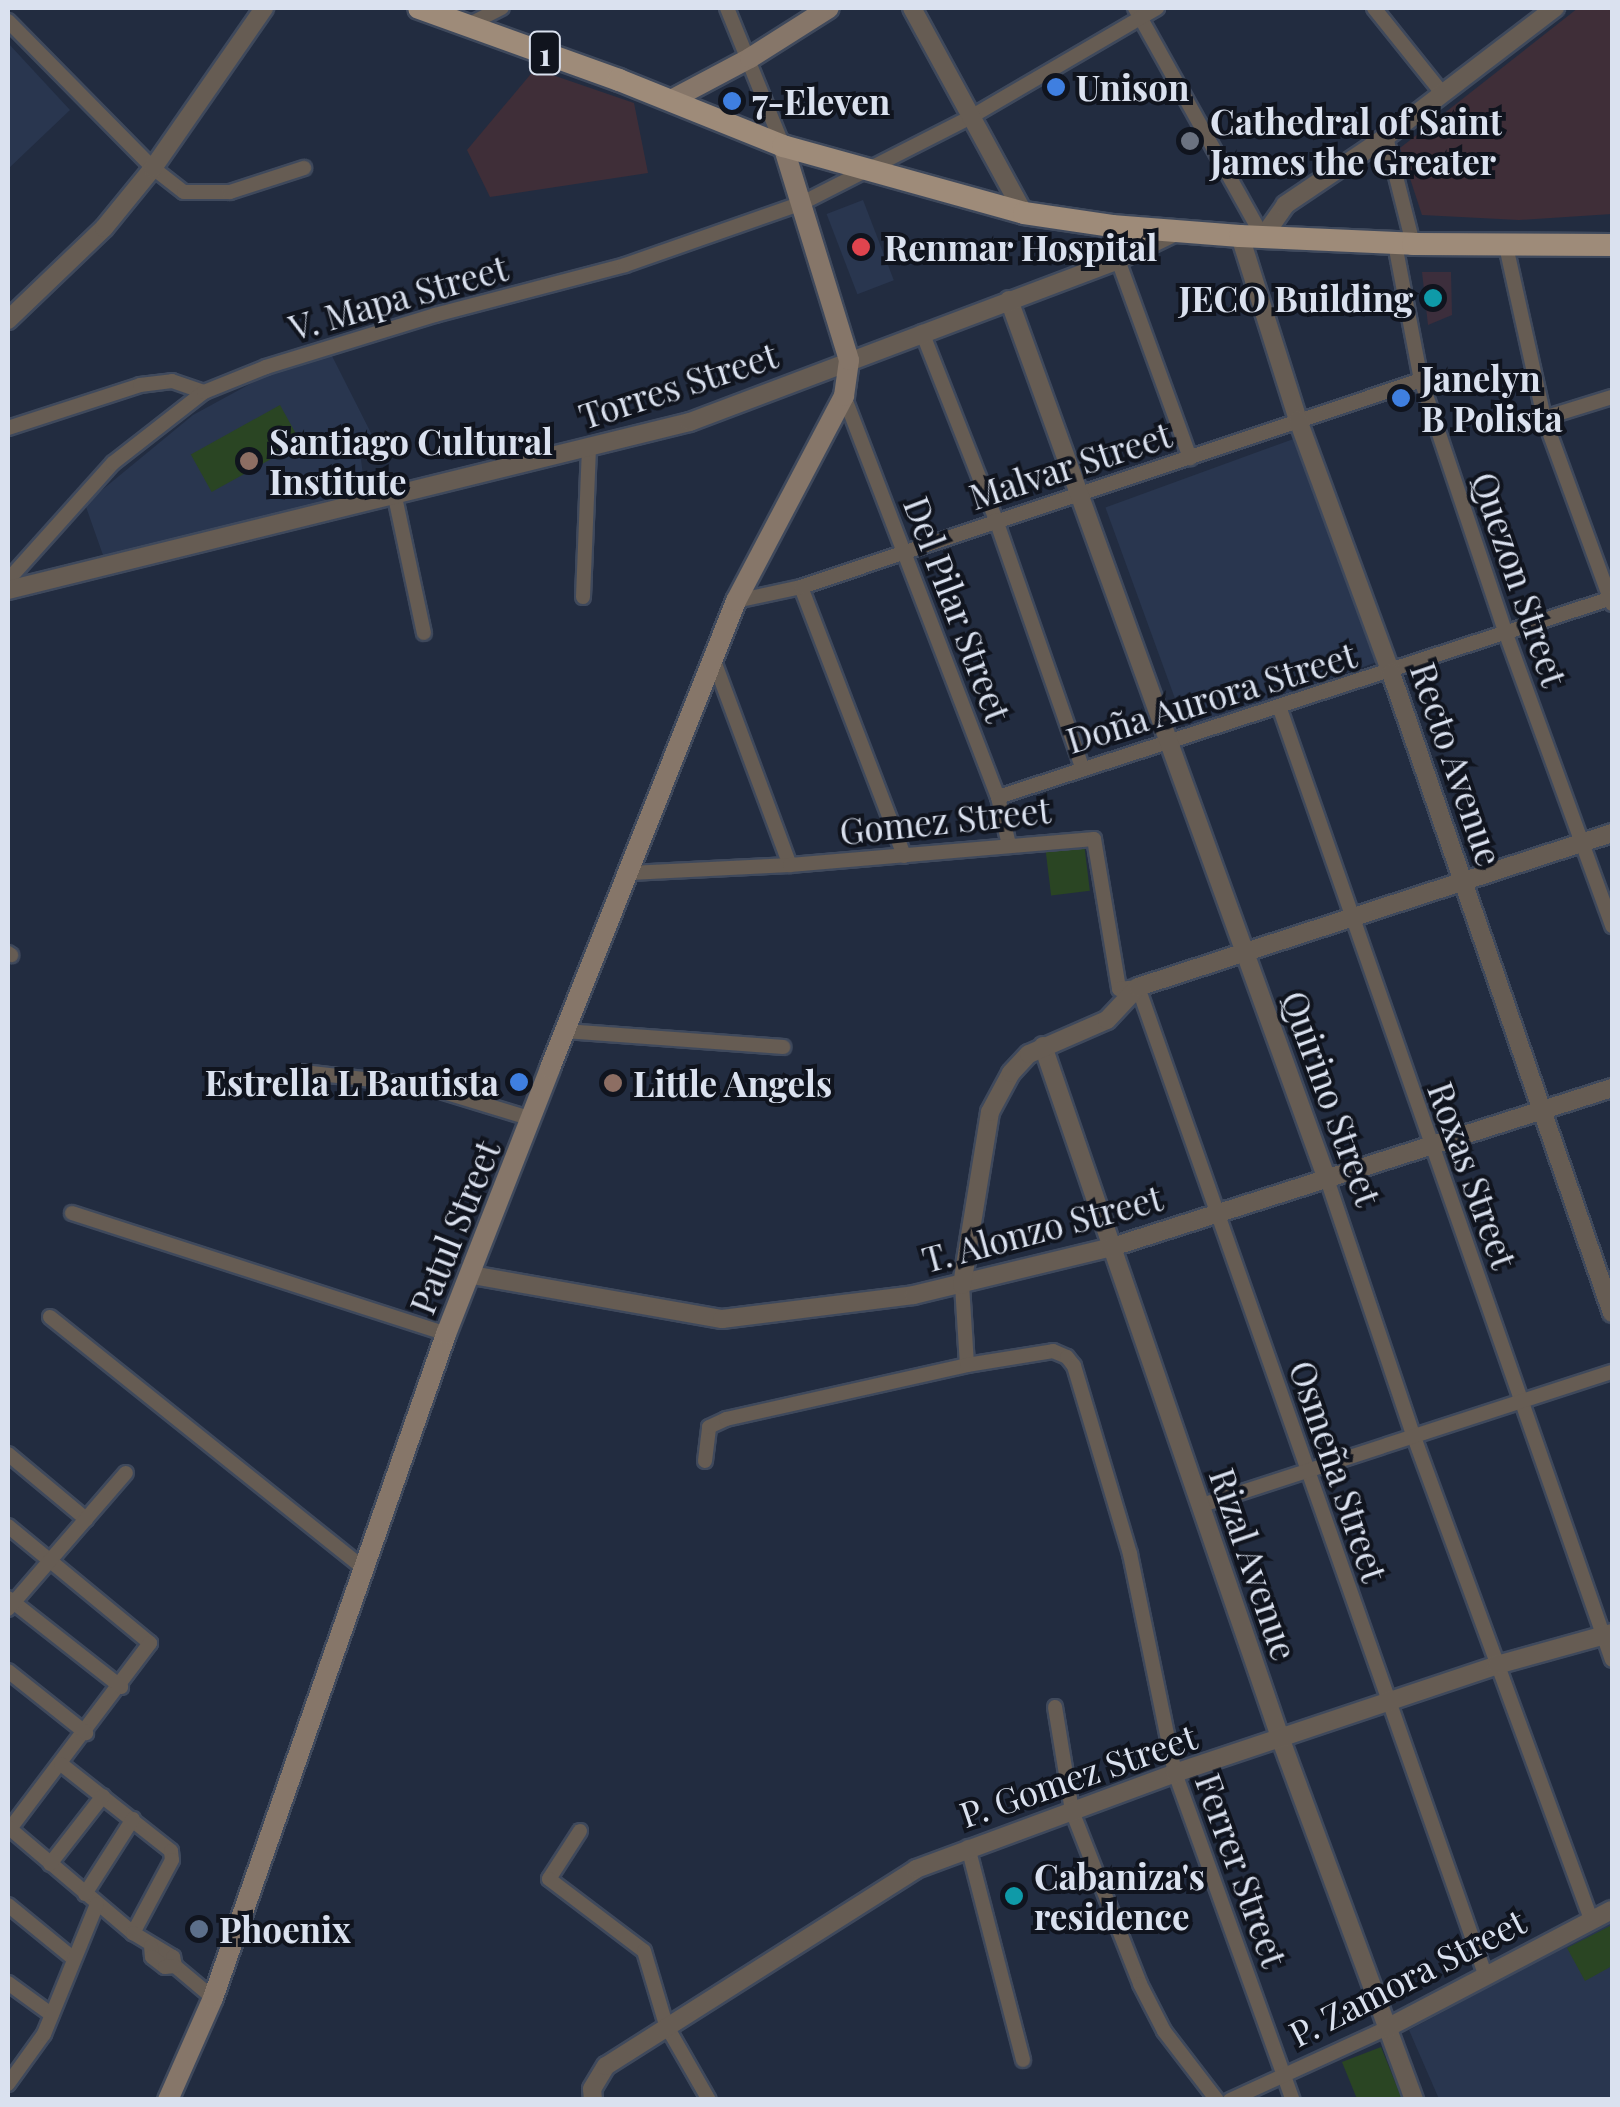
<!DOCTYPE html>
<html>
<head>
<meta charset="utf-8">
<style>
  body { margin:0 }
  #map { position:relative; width:1620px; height:2107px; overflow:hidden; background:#222c40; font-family:"Playfair Display",serif }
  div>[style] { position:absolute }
  .commercial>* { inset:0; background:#3f2e38 }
  .industrial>* { inset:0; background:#3c2e3c }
  .built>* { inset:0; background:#29364f; transform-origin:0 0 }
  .green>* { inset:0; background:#2a4523; transform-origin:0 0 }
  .roads { filter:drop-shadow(2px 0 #3f495c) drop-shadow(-2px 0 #3f495c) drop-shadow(0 2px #3f495c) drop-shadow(0 -2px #3f495c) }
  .minor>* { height:14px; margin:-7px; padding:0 7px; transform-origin:7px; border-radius:7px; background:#665c53 }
  .tertiary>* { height:18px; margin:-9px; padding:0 9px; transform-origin:9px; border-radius:9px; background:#665c53 }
  .secondary>* { height:20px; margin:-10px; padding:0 10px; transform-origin:10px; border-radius:10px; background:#867669 }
  .primary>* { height:22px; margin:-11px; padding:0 11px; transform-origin:11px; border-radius:11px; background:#9e8b79 }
  .dots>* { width:28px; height:28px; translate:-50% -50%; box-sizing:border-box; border:5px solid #10141e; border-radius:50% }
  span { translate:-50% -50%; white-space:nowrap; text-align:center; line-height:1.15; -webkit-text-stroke:8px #10141e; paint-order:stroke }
  .shield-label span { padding:2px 8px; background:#10141e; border:2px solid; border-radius:8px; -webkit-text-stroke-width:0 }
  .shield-label { font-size:32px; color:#dae1ef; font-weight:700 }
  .poi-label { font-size:35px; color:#dae1ef; font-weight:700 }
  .left { translate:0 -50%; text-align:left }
  .right { translate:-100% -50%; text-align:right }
  .street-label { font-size:35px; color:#dae1ef }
  .frame { position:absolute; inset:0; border:10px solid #dae1ef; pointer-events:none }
</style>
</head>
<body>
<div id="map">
  <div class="commercial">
    <div style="clip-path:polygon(1578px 8px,1612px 8px,1612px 214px,1519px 220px,1422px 215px,1400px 148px)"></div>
    <div style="clip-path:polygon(535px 69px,634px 103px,648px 173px,490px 197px,467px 150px)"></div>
  </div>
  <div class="industrial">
    <div style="clip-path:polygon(1422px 272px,1451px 272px,1452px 315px,1428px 325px)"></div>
  </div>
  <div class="built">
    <div style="clip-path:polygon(8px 43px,70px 110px,8px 169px)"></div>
    <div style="left:863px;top:200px;width:86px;height:39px;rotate:69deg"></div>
    <div style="clip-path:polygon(331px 354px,372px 435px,359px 444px,363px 475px,345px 487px,351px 501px,104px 558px,85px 504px,193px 415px,259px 379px)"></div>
    <div style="left:1299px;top:437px;width:238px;height:206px;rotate:70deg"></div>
    <div style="clip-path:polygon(1612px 1921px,1612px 2099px,1439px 2099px,1409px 2030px)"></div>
  </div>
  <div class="green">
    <div style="left:280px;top:405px;width:43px;height:102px;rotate:61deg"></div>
    <div style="left:1084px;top:843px;width:48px;height:39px;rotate:83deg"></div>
    <div style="clip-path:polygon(1610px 1926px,1612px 1966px,1585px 1981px,1567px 1948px)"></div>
    <div style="clip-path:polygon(1381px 2047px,1402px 2099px,1357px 2099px,1342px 2062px)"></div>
  </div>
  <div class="roads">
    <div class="minor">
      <div style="left:727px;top:8px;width:149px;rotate:67.9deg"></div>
      <div style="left:1135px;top:8px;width:262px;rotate:60.8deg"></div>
      <div style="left:1374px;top:8px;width:109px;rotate:51.3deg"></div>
      <div style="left:8px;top:21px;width:206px;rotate:45.4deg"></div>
      <div style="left:153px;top:168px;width:39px;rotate:38deg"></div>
      <div style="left:184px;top:192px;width:46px"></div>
      <div style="left:230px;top:192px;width:78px;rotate:-18deg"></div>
      <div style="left:468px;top:25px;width:38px;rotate:-27deg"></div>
      <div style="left:1386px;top:137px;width:110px;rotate:75.8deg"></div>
      <div style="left:1395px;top:244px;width:138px;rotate:79.2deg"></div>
      <div style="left:1421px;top:380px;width:268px;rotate:71.5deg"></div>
      <div style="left:1506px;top:634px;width:311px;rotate:70deg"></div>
      <div style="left:1506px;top:246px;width:176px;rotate:77.5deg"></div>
      <div style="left:1544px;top:418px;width:198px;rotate:69.9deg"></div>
      <div style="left:1118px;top:260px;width:211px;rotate:70deg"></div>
      <div style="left:922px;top:332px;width:202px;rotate:68.5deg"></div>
      <div style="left:996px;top:520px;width:262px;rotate:70.8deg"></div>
      <div style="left:844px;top:396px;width:430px;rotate:69deg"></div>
      <div style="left:998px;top:797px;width:49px;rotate:77.1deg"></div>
      <div style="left:1544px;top:418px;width:71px;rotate:-17.2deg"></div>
      <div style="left:8px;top:428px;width:139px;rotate:-18deg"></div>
      <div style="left:140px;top:385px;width:32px;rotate:-7deg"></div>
      <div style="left:172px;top:381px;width:34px;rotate:19deg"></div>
      <div style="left:395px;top:497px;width:139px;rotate:78deg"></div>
      <div style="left:8px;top:580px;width:157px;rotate:-48.1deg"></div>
      <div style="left:113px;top:463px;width:115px;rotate:-38deg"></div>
      <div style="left:204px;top:392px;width:67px;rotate:-22deg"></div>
      <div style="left:266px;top:367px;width:177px;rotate:-17.1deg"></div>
      <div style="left:435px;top:315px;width:196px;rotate:-14.7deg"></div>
      <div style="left:625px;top:265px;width:188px;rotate:-19.3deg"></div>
      <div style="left:802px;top:203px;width:187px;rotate:-27deg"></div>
      <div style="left:969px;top:118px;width:218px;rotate:-30.3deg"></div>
      <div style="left:801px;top:587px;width:288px;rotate:69deg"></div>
      <div style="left:583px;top:597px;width:148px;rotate:-87.7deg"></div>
      <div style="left:736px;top:601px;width:66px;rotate:-12.2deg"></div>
      <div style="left:801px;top:587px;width:654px;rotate:-18.46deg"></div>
      <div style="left:714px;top:661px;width:218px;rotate:69.6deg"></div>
      <div style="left:1280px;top:709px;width:1007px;rotate:70.76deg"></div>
      <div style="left:998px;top:797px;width:645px;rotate:-17.96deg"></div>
      <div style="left:630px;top:873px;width:160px;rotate:-2.9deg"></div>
      <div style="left:790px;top:865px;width:305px;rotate:-4.9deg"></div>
      <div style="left:1094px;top:839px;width:152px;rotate:80.5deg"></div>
      <div style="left:1119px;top:989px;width:19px;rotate:-6deg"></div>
      <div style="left:1138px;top:987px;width:1046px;rotate:70.63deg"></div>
      <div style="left:8px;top:953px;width:4px;rotate:34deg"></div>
      <div style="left:565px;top:1031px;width:219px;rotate:4.2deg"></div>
      <div style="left:303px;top:1072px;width:122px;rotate:6.6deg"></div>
      <div style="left:424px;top:1086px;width:113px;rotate:17deg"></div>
      <div style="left:1328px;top:1182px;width:269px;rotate:71.4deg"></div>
      <div style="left:1414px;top:1437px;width:513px;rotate:69.84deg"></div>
      <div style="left:72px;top:1213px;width:393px;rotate:17.9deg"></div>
      <div style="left:962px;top:1285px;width:80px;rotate:86.4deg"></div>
      <div style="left:50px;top:1317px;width:403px;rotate:38.7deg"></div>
      <div style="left:8px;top:1454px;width:102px;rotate:39.8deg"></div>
      <div style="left:705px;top:1461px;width:34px;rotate:-83deg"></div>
      <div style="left:709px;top:1427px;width:19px;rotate:-25deg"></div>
      <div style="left:726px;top:1419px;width:247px;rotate:-12.6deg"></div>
      <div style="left:967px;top:1365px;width:87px;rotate:-9.2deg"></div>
      <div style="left:1053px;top:1351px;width:15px;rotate:23deg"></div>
      <div style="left:1067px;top:1357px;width:11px;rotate:52deg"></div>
      <div style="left:1074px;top:1366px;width:196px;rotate:73.4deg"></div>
      <div style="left:1130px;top:1554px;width:224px;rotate:78.4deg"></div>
      <div style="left:1175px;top:1773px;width:348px;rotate:70.2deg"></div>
      <div style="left:1199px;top:1506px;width:434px;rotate:-18deg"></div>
      <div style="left:8px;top:1526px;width:184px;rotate:39.5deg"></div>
      <div style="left:150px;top:1643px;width:233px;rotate:127deg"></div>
      <div style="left:8px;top:1598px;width:144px;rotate:38.2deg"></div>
      <div style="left:8px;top:1609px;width:180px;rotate:-49.1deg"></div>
      <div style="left:8px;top:1671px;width:100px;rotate:38.5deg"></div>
      <div style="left:1055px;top:1707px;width:105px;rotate:80.7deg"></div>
      <div style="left:1072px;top:1811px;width:186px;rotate:68.5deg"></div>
      <div style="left:1140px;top:1984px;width:53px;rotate:62.9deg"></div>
      <div style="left:1164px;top:2031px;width:87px;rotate:52.5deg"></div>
      <div style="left:61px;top:1764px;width:140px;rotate:38.3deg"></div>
      <div style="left:171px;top:1851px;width:9px;rotate:84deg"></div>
      <div style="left:172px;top:1860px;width:83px;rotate:118.1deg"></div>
      <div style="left:8px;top:1827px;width:164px;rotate:40.3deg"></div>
      <div style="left:133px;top:1933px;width:47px;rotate:31deg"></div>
      <div style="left:173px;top:1957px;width:9px;rotate:77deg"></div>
      <div style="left:175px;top:1966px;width:50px;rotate:40.1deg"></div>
      <div style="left:580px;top:1831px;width:57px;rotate:122.9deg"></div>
      <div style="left:549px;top:1879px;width:119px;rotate:37.2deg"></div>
      <div style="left:644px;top:1951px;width:77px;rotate:73.4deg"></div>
      <div style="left:666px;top:2025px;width:86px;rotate:60.2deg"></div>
      <div style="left:968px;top:1847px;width:220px;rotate:75.5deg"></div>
      <div style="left:50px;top:1864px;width:86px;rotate:-52.1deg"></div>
      <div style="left:85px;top:1894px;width:89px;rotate:-57.4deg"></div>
      <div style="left:8px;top:1905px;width:85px;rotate:39.3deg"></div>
      <div style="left:151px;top:1946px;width:11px;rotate:85deg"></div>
      <div style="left:152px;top:1957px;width:16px;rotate:38deg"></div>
      <div style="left:165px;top:1967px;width:10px;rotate:-6deg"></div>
      <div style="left:8px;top:1983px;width:54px;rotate:36deg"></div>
      <div style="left:8px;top:2084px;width:62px;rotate:-54.2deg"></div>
      <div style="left:44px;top:2034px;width:140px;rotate:-67.8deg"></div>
      <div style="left:1230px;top:2100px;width:170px;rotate:-24.6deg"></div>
    </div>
    <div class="tertiary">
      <div style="left:912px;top:8px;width:234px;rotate:61.4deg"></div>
      <div style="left:1240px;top:236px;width:193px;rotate:72.5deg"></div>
      <div style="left:1298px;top:420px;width:270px;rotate:69.8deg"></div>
      <div style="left:1391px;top:673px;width:677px;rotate:70.95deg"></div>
      <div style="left:1263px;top:237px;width:39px;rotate:-55deg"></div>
      <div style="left:1285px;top:205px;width:122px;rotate:-34deg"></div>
      <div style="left:1386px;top:137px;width:213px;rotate:-37.4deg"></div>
      <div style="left:1009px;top:300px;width:938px;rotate:70.12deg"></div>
      <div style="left:8px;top:320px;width:133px;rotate:-43.8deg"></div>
      <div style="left:104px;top:228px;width:77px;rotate:-50.8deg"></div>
      <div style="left:153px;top:168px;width:195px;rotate:-55.2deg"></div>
      <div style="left:8px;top:590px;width:702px;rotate:-13.84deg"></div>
      <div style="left:690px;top:422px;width:458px;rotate:-20.7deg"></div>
      <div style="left:1118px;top:260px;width:64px;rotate:-25.8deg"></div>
      <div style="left:1043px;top:1046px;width:734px;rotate:71.07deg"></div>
      <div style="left:1281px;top:1740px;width:384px;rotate:69.7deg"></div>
      <div style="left:472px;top:1275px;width:254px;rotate:10deg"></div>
      <div style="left:722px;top:1319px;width:193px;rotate:-7.1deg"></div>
      <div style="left:914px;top:1295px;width:201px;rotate:-13.6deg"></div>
      <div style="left:1109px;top:1248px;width:528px;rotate:-17.65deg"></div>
      <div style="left:962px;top:1285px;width:175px;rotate:-80.8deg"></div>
      <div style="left:990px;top:1112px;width:44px;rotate:-61.7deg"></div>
      <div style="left:1011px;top:1073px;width:26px;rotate:-47deg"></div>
      <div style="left:1029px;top:1054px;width:85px;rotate:-23.6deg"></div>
      <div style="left:1107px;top:1020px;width:45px;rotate:-46.8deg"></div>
      <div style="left:1138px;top:987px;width:498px;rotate:-18deg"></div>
      <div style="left:1385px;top:2029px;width:256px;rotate:-27.7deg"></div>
      <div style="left:593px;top:2100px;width:11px;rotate:-95deg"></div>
      <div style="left:592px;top:2089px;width:27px;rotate:-59deg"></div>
      <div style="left:606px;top:2066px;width:367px;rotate:-32.4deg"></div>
      <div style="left:916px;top:1869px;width:276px;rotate:-20.3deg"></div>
      <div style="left:1175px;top:1773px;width:340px;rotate:-18.5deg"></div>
      <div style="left:1497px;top:1665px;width:119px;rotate:-15.5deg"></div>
    </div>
    <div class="secondary">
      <div style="left:671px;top:100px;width:89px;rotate:-28deg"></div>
      <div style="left:750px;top:58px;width:93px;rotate:-32.3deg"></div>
      <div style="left:168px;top:2100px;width:111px;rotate:-66.2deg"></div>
      <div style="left:213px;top:1998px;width:704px;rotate:-70.66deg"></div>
      <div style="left:446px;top:1334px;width:286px;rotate:-68.6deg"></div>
      <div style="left:550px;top:1068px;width:503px;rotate:-68.28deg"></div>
      <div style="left:736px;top:601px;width:232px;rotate:-62.2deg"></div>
      <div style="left:844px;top:396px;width:36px;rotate:-82deg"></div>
      <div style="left:849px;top:360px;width:224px;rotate:-107.1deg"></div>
    </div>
    <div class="primary">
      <div style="left:419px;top:8px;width:213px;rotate:19.8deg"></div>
      <div style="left:619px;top:80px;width:177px;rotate:21.9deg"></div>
      <div style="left:783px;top:146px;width:250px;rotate:15.5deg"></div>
      <div style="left:1024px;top:213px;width:89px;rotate:8.4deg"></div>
      <div style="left:1112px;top:226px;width:128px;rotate:4.5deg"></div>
      <div style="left:1240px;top:236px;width:173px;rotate:2.6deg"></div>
      <div style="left:1413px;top:244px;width:199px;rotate:0.3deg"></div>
    </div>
  </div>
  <div class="dots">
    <div style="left:1056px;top:87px;background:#3f7fe0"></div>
    <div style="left:732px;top:101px;background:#3f7fe0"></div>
    <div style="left:1190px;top:141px;background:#6b7280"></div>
    <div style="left:861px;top:247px;background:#e0444e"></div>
    <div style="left:1433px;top:298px;background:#0f9aa8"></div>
    <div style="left:1401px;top:398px;background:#3f7fe0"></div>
    <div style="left:249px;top:461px;background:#8d6e63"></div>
    <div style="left:519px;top:1082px;background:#3f7fe0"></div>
    <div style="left:613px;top:1083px;background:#8d6e63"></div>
    <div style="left:1014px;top:1896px;background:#0f9aa8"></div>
    <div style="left:199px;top:1929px;background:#5c6f8a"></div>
  </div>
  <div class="shield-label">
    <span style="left:545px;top:53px">1</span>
  </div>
  <div class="poi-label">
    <span class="left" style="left:1076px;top:87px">Unison</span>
    <span class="left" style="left:752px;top:101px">7-Eleven</span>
    <span class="left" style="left:1210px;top:141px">Cathedral of Saint<br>James the Greater</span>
    <span class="left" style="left:884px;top:247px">Renmar Hospital</span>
    <span class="right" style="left:1413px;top:298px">JECO Building</span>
    <span class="left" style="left:1421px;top:398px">Janelyn<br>B Polista</span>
    <span class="left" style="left:269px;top:461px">Santiago Cultural<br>Institute</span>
    <span class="right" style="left:499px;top:1082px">Estrella L Bautista</span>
    <span class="left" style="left:633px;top:1083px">Little Angels</span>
    <span class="left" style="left:1034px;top:1896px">Cabaniza's<br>residence</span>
    <span class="left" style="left:219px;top:1929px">Phoenix</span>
  </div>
  <div class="street-label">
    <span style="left:398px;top:297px;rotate:-16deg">V. Mapa Street</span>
    <span style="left:678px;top:385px;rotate:-18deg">Torres Street</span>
    <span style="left:1070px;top:465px;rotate:-18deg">Malvar Street</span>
    <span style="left:1520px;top:579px;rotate:71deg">Quezon Street</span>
    <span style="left:958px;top:609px;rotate:69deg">Del Pilar Street</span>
    <span style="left:1211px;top:697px;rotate:-17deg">Doña Aurora Street</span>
    <span style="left:1457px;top:764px;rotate:71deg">Recto Avenue</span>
    <span style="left:945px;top:820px;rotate:-6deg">Gomez Street</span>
    <span style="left:1332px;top:1098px;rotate:70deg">Quirino Street</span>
    <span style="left:1473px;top:1175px;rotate:70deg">Roxas Street</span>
    <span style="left:454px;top:1227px;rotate:-68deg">Patul Street</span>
    <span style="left:1042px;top:1228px;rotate:-15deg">T. Alonzo Street</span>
    <span style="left:1339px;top:1471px;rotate:71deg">Osmeña Street</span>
    <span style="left:1254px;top:1564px;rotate:71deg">Rizal Avenue</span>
    <span style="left:1078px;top:1775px;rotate:-19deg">P. Gomez Street</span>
    <span style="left:1242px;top:1870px;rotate:70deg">Ferrer Street</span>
    <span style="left:1407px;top:1977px;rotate:-27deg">P. Zamora Street</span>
  </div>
  <div class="frame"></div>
</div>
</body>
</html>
